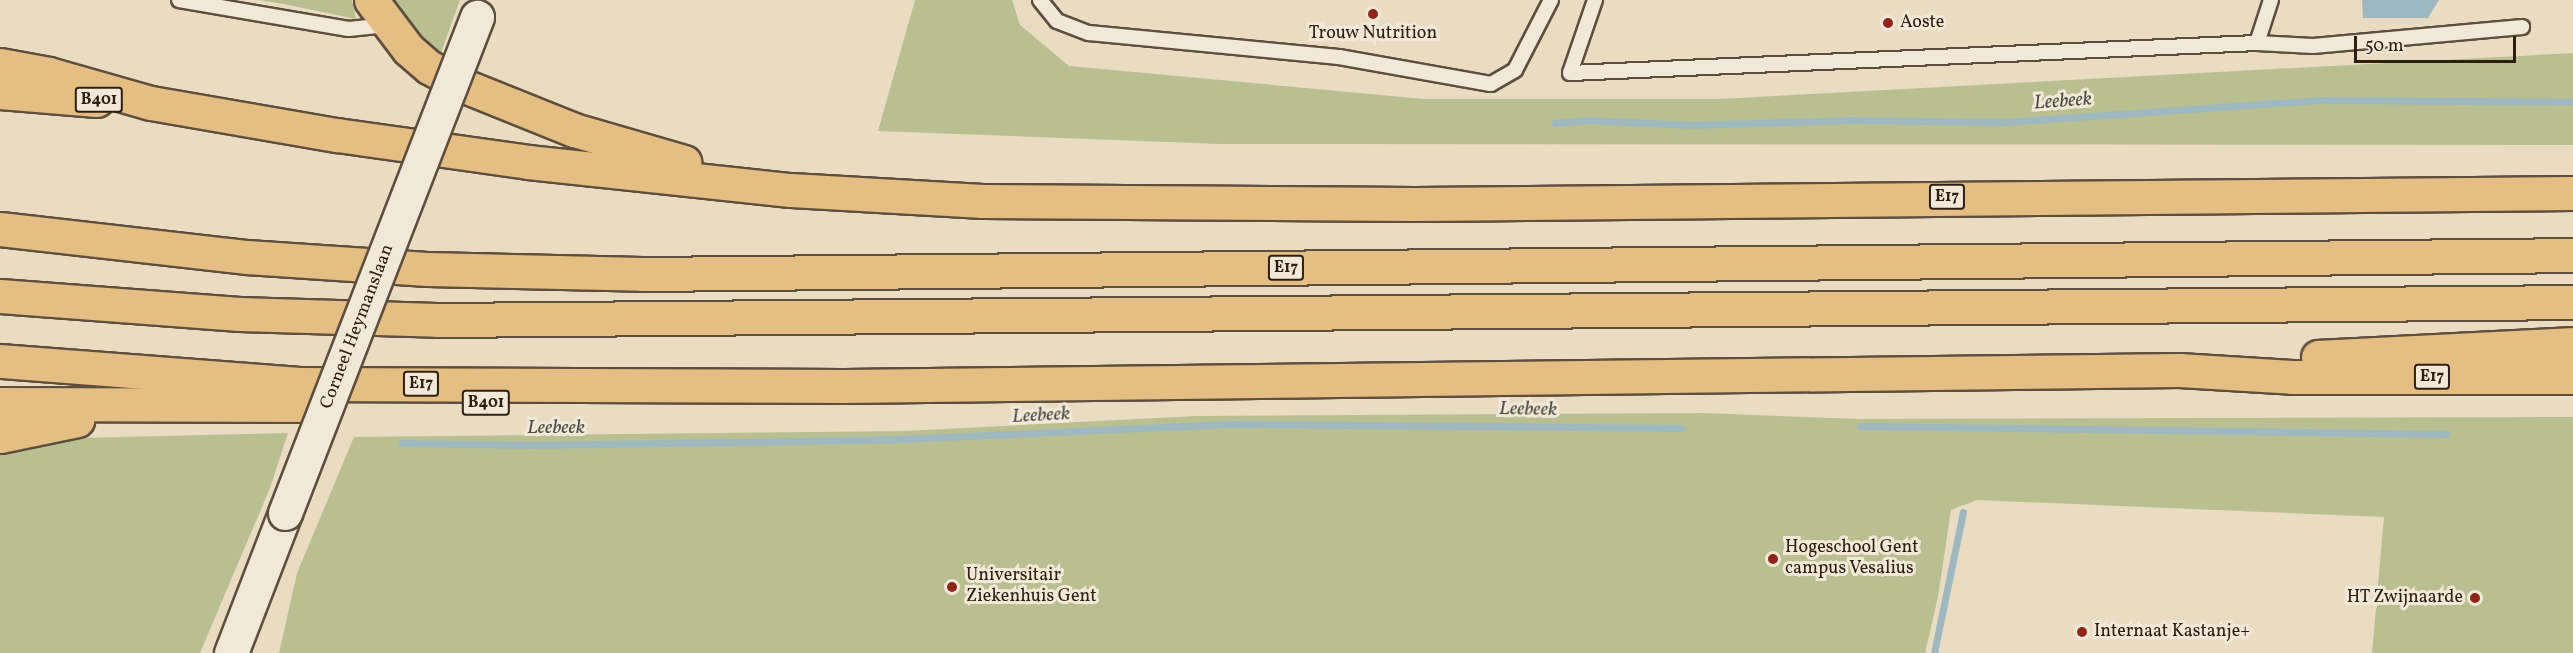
<!DOCTYPE html>
<html>
<head>
<meta charset="utf-8">
<style>
  body { margin:0 }
  #map { position:relative; width:2573px; height:653px; overflow:hidden; background:#e9dcc3; font-family:Vollkorn,serif }
  div>[style] { position:absolute }
  .green>* { inset:0; background:#babf91 }
  .water>* { inset:0; background:#9eb8bf }
  .stream>* { height:7px; margin:-3.5px; padding:0 3.5px; transform-origin:3.5px; border-radius:3.5px; background:#9eb8bf }
  .roads { filter:drop-shadow(2px 0 #5d4f3e) drop-shadow(-2px 0 #5d4f3e) drop-shadow(0 2px #5d4f3e) drop-shadow(0 -2px #5d4f3e) }
  .service>* { height:14px; margin:-7px; padding:0 7px; transform-origin:7px; border-radius:7px; background:#f1e8d8 }
  .tertiary>* { height:33px; margin:-16.5px; padding:0 16.5px; transform-origin:16.5px; border-radius:16.5px; background:#f1e8d8 }
  .motorway>* { height:33px; margin:-16.5px; padding:0 16.5px; transform-origin:16.5px; border-radius:16.5px; background:#e4be82 }
  .bridges { filter:drop-shadow(2px 0 #5d4f3e) drop-shadow(-2px 0 #5d4f3e) drop-shadow(0 2px #5d4f3e) drop-shadow(0 -2px #5d4f3e) }
  .tertiary-bridge>* { height:33px; margin:-16.5px; padding:0 16.5px; transform-origin:16.5px; border-radius:16.5px; background:#f1e8d8 }
  .dots>* { width:16px; height:16px; translate:-50% -50%; box-sizing:border-box; border:3px solid #f1e8d8; border-radius:50% }
  span { translate:-50% -50%; white-space:nowrap; text-align:center; line-height:1.15; -webkit-text-stroke:6px #f1e8d8; paint-order:stroke }
  .shield-label span { padding:2px 4px; background:#f1e8d8; border:2px solid; border-radius:4px; -webkit-text-stroke-width:0 }
  .shield-label { font-size:16px; color:#2e2011; font-weight:700 }
  .poi-label { font-size:18px; color:#2e2011 }
  .left { translate:0 -50%; text-align:left }
  .right { translate:-100% -50%; text-align:right }
  .street-label { font-size:18px; color:#2e2011 }
  .water-label { font-size:20px; color:#504e45; font-style:italic }
  .scale { position:absolute; left:2354px; top:36px; width:162px; height:27px; box-sizing:border-box; border:3px solid #2e2011; border-top:0; padding-left:8px; font-size:18px; line-height:21px; white-space:nowrap; color:#2e2011; -webkit-text-stroke:4px #f1e8d8; paint-order:stroke }
</style>
</head>
<body>
<div id="map">
  <div class="green">
    <div style="clip-path:polygon(258px 0,352px 0,356px 19px,284px 4px)"></div>
    <div style="clip-path:polygon(388px 0,460px 0,438px 61px)"></div>
    <div style="clip-path:polygon(915px 0,1012px 0,1020px 25px,1069px 66px,1424px 99px,1718px 99px,2573px 53px,2573px 145px,1220px 144px,878px 131px)"></div>
    <div style="clip-path:polygon(1703px 413px,1859px 419px,2573px 417px,2573px 653px,2372px 653px,2384px 517px,1977px 500px,1951px 510px,1938px 597px,1925px 653px,279px 653px,297px 573px,354px 437px,906px 431px,1197px 416px)"></div>
    <div style="clip-path:polygon(288px 433px,270px 488px,200px 653px,0 653px,0 451px,38px 439px)"></div>
  </div>
  <div class="water">
    <div style="clip-path:polygon(2362px 0,2439px 0,2428px 18px,2363px 18px)"></div>
  </div>
  <div class="stream">
    <div style="left:1555px;top:123px;width:32px;rotate:-5deg"></div>
    <div style="left:1587px;top:120px;width:105px;rotate:2.7deg"></div>
    <div style="left:1692px;top:125px;width:155px;rotate:-1.8deg"></div>
    <div style="left:1847px;top:120px;width:159px;rotate:0.7deg"></div>
    <div style="left:2006px;top:122px;width:313px;rotate:-4deg"></div>
    <div style="left:2318px;top:100px;width:255px;rotate:0.4deg"></div>
    <div style="left:1860px;top:426px;width:586px;rotate:0.78deg"></div>
    <div style="left:402px;top:443px;width:134px;rotate:0.9deg"></div>
    <div style="left:536px;top:445px;width:366px;rotate:-0.9deg"></div>
    <div style="left:902px;top:439px;width:329px;rotate:-2.6deg"></div>
    <div style="left:1231px;top:424px;width:450px;rotate:0.5deg"></div>
    <div style="left:1934px;top:653px;width:144px;rotate:-78.4deg"></div>
  </div>
  <div class="roads">
    <div class="service">
      <div style="left:179px;top:0;width:172px;rotate:9.7deg"></div>
      <div style="left:349px;top:29px;width:38px;rotate:-6deg"></div>
      <div style="left:1040px;top:0;width:27px;rotate:51deg"></div>
      <div style="left:1057px;top:21px;width:34px;rotate:21deg"></div>
      <div style="left:1089px;top:33px;width:251px;rotate:5.5deg"></div>
      <div style="left:1339px;top:57px;width:154px;rotate:10.1deg"></div>
      <div style="left:1491px;top:84px;width:28px;rotate:-30deg"></div>
      <div style="left:1515px;top:70px;width:79px;rotate:-62.8deg"></div>
      <div style="left:1595px;top:0;width:77px;rotate:108.9deg"></div>
      <div style="left:1570px;top:73px;width:688px;rotate:-2.5deg"></div>
      <div style="left:2257px;top:43px;width:45px;rotate:-72deg"></div>
      <div style="left:2257px;top:43px;width:56px;rotate:3.1deg"></div>
      <div style="left:2313px;top:46px;width:210px;rotate:-5.2deg"></div>
    </div>
    <div class="tertiary">
      <div style="left:231px;top:653px;width:150px;rotate:-68.9deg"></div>
    </div>
    <div class="motorway">
      <div style="left:371px;top:0;width:61px;rotate:52.9deg"></div>
      <div style="left:408px;top:49px;width:28px;rotate:41deg"></div>
      <div style="left:429px;top:67px;width:38px;rotate:29deg"></div>
      <div style="left:462px;top:85px;width:121px;rotate:21.9deg"></div>
      <div style="left:574px;top:130px;width:115px;rotate:16.2deg"></div>
      <div style="left:0;top:65px;width:50px;rotate:10.4deg"></div>
      <div style="left:49px;top:74px;width:106px;rotate:15.9deg"></div>
      <div style="left:151px;top:103px;width:189px;rotate:9.8deg"></div>
      <div style="left:337px;top:135px;width:193px;rotate:8deg"></div>
      <div style="left:528px;top:162px;width:264px;rotate:6.1deg"></div>
      <div style="left:791px;top:190px;width:192px;rotate:3.3deg"></div>
      <div style="left:983px;top:201px;width:431px;rotate:0.4deg"></div>
      <div style="left:1414px;top:204px;width:1159px;rotate:-0.54deg"></div>
      <div style="left:0;top:92px;width:97px;rotate:4.7deg"></div>
      <div style="left:0;top:229px;width:249px;rotate:6.5deg"></div>
      <div style="left:247px;top:257px;width:180px;rotate:3.8deg"></div>
      <div style="left:427px;top:269px;width:215px;rotate:1.3deg"></div>
      <div style="left:642px;top:274px;width:1931px;rotate:-0.56deg"></div>
      <div style="left:0;top:296px;width:240px;rotate:4.3deg"></div>
      <div style="left:239px;top:314px;width:198px;rotate:1.7deg"></div>
      <div style="left:437px;top:320px;width:2136px;rotate:-0.48deg"></div>
      <div style="left:2318px;top:357px;width:255px;rotate:-2.9deg"></div>
      <div style="left:0;top:361px;width:297px;rotate:4.4deg"></div>
      <div style="left:296px;top:384px;width:548px;rotate:0.21deg"></div>
      <div style="left:844px;top:386px;width:1335px;rotate:-0.69deg"></div>
      <div style="left:2179px;top:370px;width:113px;rotate:3.5deg"></div>
      <div style="left:2292px;top:377px;width:281px"></div>
      <div style="left:0;top:404px;width:314px;rotate:0.2deg"></div>
      <div style="left:0;top:436px;width:79px;rotate:-11.7deg"></div>
    </div>
  </div>
  <div class="bridges">
    <div class="tertiary-bridge">
      <div style="left:285px;top:513px;width:532px;rotate:-68.84deg"></div>
    </div>
  </div>
  <div class="dots">
    <div style="left:1373px;top:14px;background:#8f2418"></div>
    <div style="left:1888px;top:23px;background:#8f2418"></div>
    <div style="left:1773px;top:559px;background:#8f2418"></div>
    <div style="left:952px;top:587px;background:#8f2418"></div>
    <div style="left:2475px;top:598px;background:#8f2418"></div>
    <div style="left:2082px;top:632px;background:#8f2418"></div>
  </div>
  <div class="shield-label">
    <span style="left:99px;top:100px">B401</span>
    <span style="left:1947px;top:197px">E17</span>
    <span style="left:1286px;top:268px">E17</span>
    <span style="left:2432px;top:377px">E17</span>
    <span style="left:421px;top:384px">E17</span>
    <span style="left:486px;top:403px">B401</span>
  </div>
  <div class="poi-label">
    <span class="left" style="left:1900px;top:23px">Aoste</span>
    <span style="left:1373px;top:34px">Trouw Nutrition</span>
    <span class="left" style="left:1785px;top:559px">Hogeschool Gent<br>campus Vesalius</span>
    <span class="left" style="left:966px;top:587px">Universitair<br>Ziekenhuis Gent</span>
    <span class="right" style="left:2463px;top:598px">HT Zwijnaarde</span>
    <span class="left" style="left:2094px;top:632px">Internaat Kastanje+</span>
  </div>
  <div class="street-label">
    <span style="left:358px;top:327px;rotate:-69deg">Corneel Heymanslaan</span>
  </div>
  <div class="water-label">
    <span style="left:2063px;top:102px;rotate:-4deg">Leebeek</span>
    <span style="left:1528px;top:410px;rotate:1deg">Leebeek</span>
    <span style="left:1041px;top:416px;rotate:-3deg">Leebeek</span>
    <span style="left:556px;top:428px">Leebeek</span>
  </div>
  <div class="scale">50 m</div>
</div>
</body>
</html>
